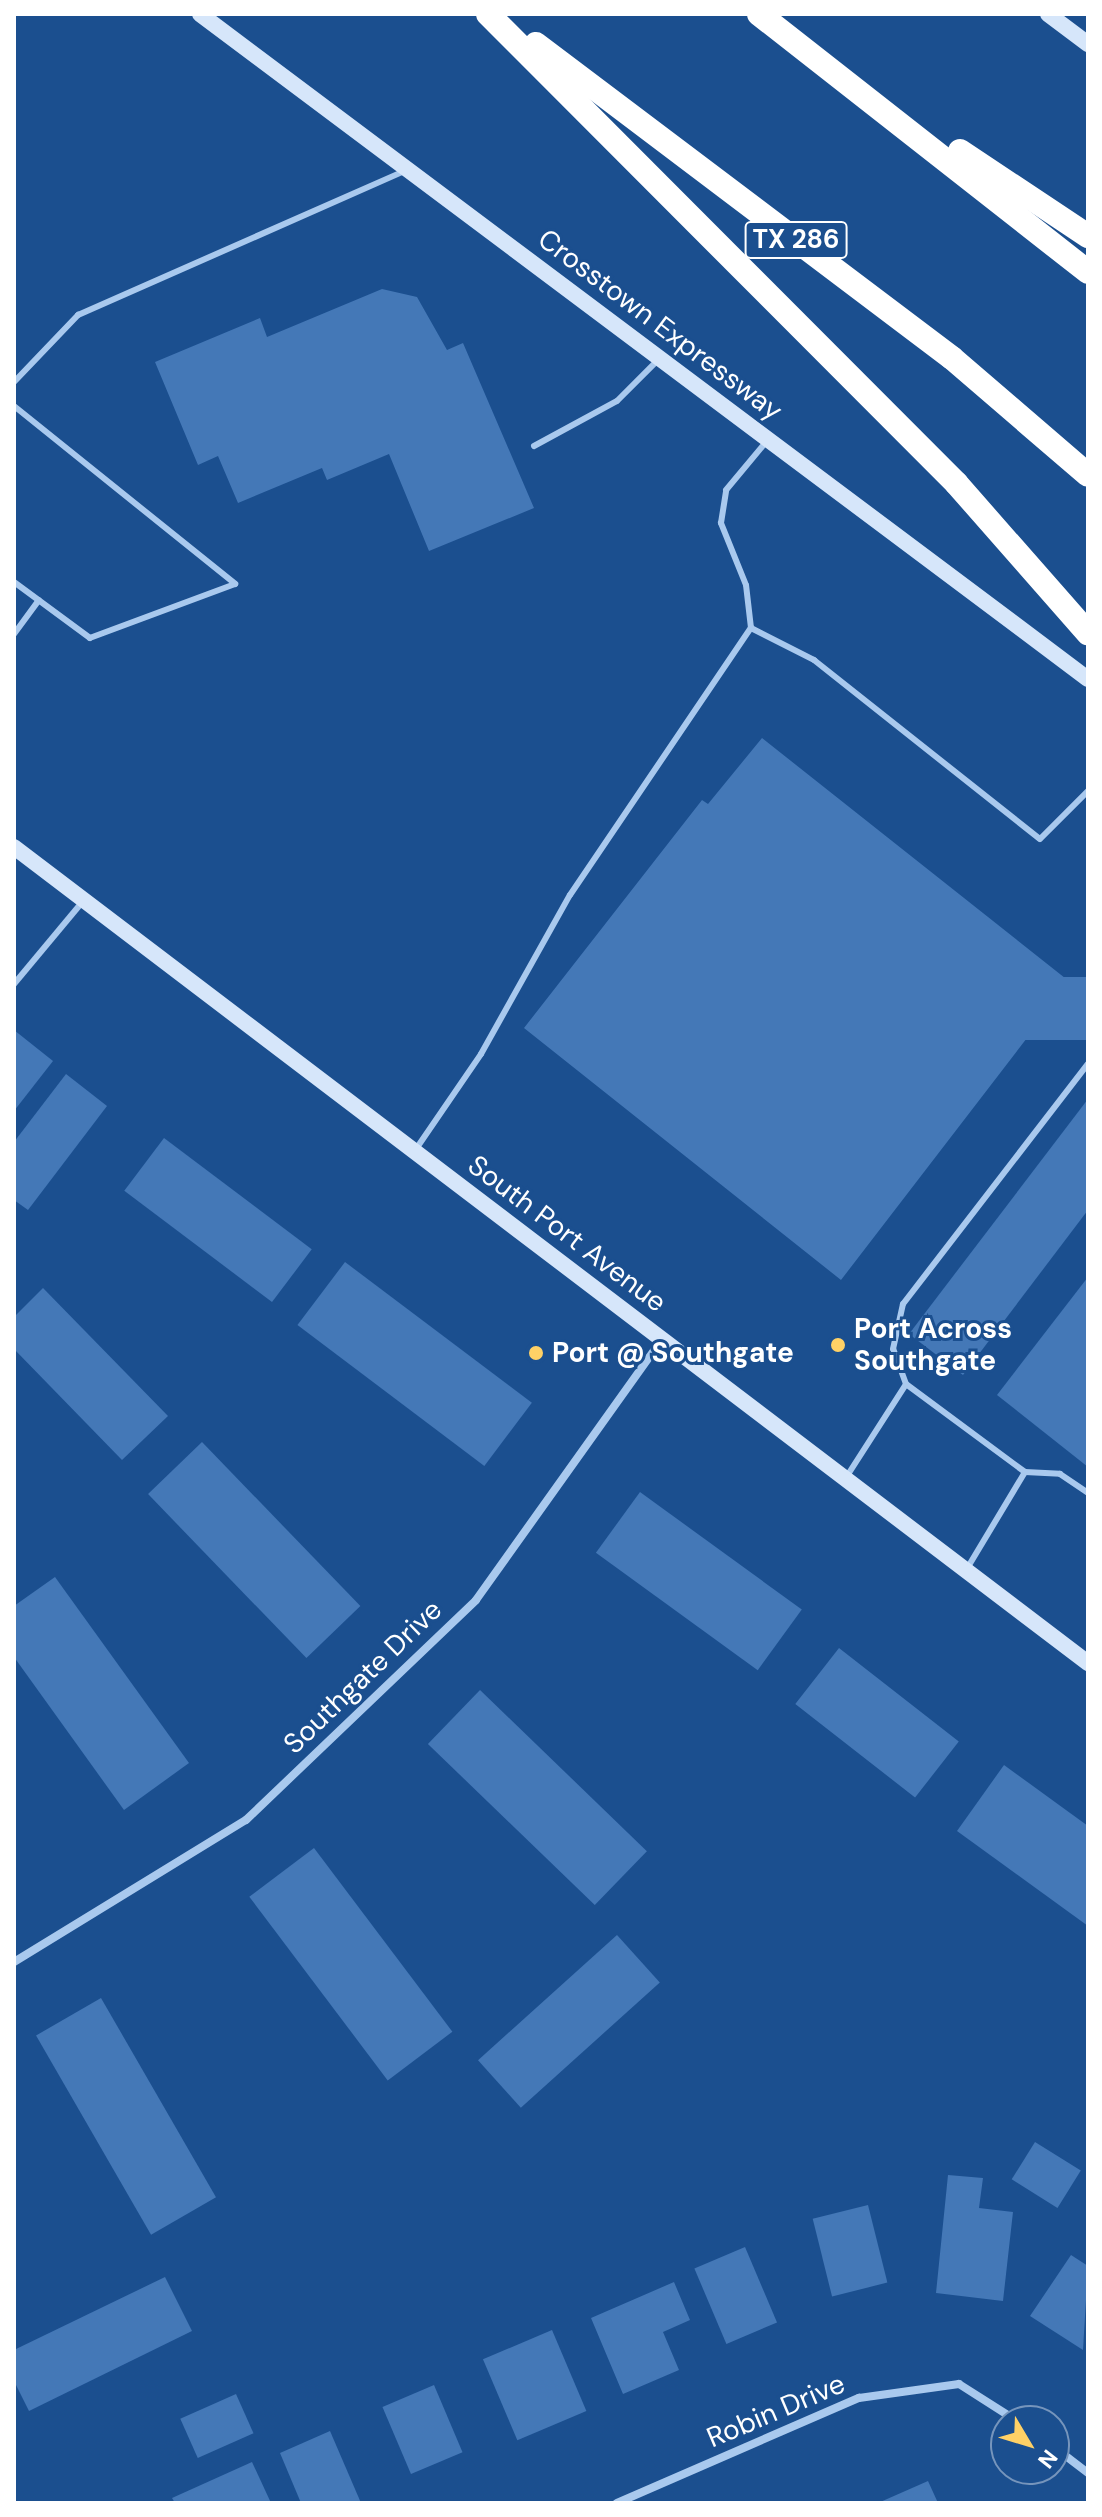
<!DOCTYPE html>
<html>
<head>
<meta charset="utf-8">
<style>
  body { margin:0 }
  #map { position:relative; width:1102px; height:2517px; overflow:hidden; background:#1b4f8f; font-family:"DM Sans",sans-serif }
  div>[style] { position:absolute }
  .building>* { inset:0; background:#4478b7; transform-origin:0 0 }
  .lane>* { height:6px; margin:-3px; padding:0 3px; transform-origin:3px; border-radius:3px; background:#a9c9ee }
  .street>* { height:8px; margin:-4px; padding:0 4px; transform-origin:4px; border-radius:4px; background:#a9c9ee }
  .secondary>* { height:16px; margin:-8px; padding:0 8px; transform-origin:8px; border-radius:8px; background:#d6e6fa }
  .highway>* { height:24px; margin:-12px; padding:0 12px; transform-origin:12px; border-radius:12px; background:#fff }
  .dots>* { width:22px; height:22px; translate:-50% -50%; box-sizing:border-box; border:4px solid #1b4f8f; border-radius:50% }
  span { translate:-50% -50%; white-space:nowrap; text-align:center; line-height:1.15; -webkit-text-stroke:6px #1b4f8f; paint-order:stroke }
  .shield-label span { padding:2px 6px; background:#1b4f8f; border:2px solid; border-radius:6px; -webkit-text-stroke-width:0 }
  .shield-label { font-size:26px; color:#fff; font-weight:700 }
  .street-label { font-size:28px; color:#fff }
  .poi-label { font-size:28px; color:#fff; font-weight:700 }
  .left { translate:0 -50%; text-align:left }
  .frame { position:absolute; inset:0; border:16px solid #fff; pointer-events:none }
  .north { position:absolute; left:990px; top:2405px; width:80px; height:80px; box-sizing:border-box; background:#1b4f8f; border:2px solid #7695bc; border-radius:50%; rotate:128deg; font-size:22px; font-weight:700; line-height:32px; text-align:center; color:#fff }
  .north::after { content:''; display:block; margin:auto; width:28px; height:36px; background:#ffd166; clip-path:polygon(50% 0,100% 100%,50% 72%,0 100%) }
</style>
</head>
<body>
<div id="map">
  <div class="building">
    <div style="clip-path:polygon(382px 289px,417px 297px,447px 350px,463px 343px,534px 508px,429px 551px,389px 454px,327px 480px,322px 468px,238px 503px,218px 456px,198px 465px,155px 362px,260px 318px,267px 337px)"></div>
    <div style="clip-path:polygon(762px 738px,1070px 982px,841px 1280px,524px 1028px,702px 800px,708px 804px)"></div>
    <div style="left:1088px;top:977px;width:63px;height:391px;rotate:90deg"></div>
    <div style="clip-path:polygon(14px 1030px,53px 1061px,14px 1111px)"></div>
    <div style="clip-path:polygon(66px 1074px,107px 1106px,28px 1210px,14px 1200px,14px 1142px)"></div>
    <div style="clip-path:polygon(1088px 1099px,1088px 1210px,963px 1375px,909px 1334px)"></div>
    <div style="left:164px;top:1138px;width:185px;height:66px;rotate:37deg"></div>
    <div style="left:345px;top:1262px;width:234px;height:79px;rotate:37deg"></div>
    <div style="clip-path:polygon(1088px 1277px,1088px 1467px,997px 1395px)"></div>
    <div style="clip-path:polygon(43px 1288px,168px 1416px,122px 1460px,14px 1349px,14px 1317px)"></div>
    <div style="left:202px;top:1442px;width:228px;height:75px;rotate:46deg"></div>
    <div style="left:640px;top:1492px;width:200px;height:75px;rotate:36deg"></div>
    <div style="clip-path:polygon(55px 1577px,189px 1763px,124px 1810px,14px 1657px,14px 1606px)"></div>
    <div style="left:839px;top:1648px;width:152px;height:71px;rotate:38deg"></div>
    <div style="left:480px;top:1690px;width:232px;height:75px;rotate:44deg"></div>
    <div style="clip-path:polygon(1004px 1765px,1088px 1826px,1088px 1926px,957px 1831px)"></div>
    <div style="left:314px;top:1848px;width:230px;height:81px;rotate:53deg"></div>
    <div style="left:617px;top:1935px;width:64px;height:187px;rotate:48deg"></div>
    <div style="left:101px;top:1998px;width:230px;height:75px;rotate:60deg"></div>
    <div style="left:1035px;top:2142px;width:54px;height:44px;rotate:32deg"></div>
    <div style="clip-path:polygon(948px 2175px,983px 2178px,979px 2208px,1013px 2212px,1003px 2301px,936px 2293px)"></div>
    <div style="left:868px;top:2205px;width:80px;height:57px;rotate:76deg"></div>
    <div style="left:745px;top:2247px;width:82px;height:55px;rotate:67deg"></div>
    <div style="clip-path:polygon(1071px 2255px,1088px 2266px,1083px 2350px,1030px 2316px)"></div>
    <div style="clip-path:polygon(165px 2277px,192px 2331px,29px 2411px,14px 2381px,14px 2350px)"></div>
    <div style="clip-path:polygon(674px 2282px,690px 2320px,663px 2332px,679px 2370px,623px 2394px,591px 2318px)"></div>
    <div style="left:552px;top:2330px;width:88px;height:75px;rotate:67deg"></div>
    <div style="left:434px;top:2385px;width:73px;height:56px;rotate:67deg"></div>
    <div style="left:236px;top:2394px;width:43px;height:61px;rotate:66deg"></div>
    <div style="clip-path:polygon(330px 2431px,361px 2503px,301px 2503px,280px 2453px)"></div>
    <div style="clip-path:polygon(252px 2462px,271px 2503px,175px 2503px,172px 2498px)"></div>
    <div style="clip-path:polygon(928px 2481px,938px 2503px,878px 2503px)"></div>
  </div>
  <div class="lane">
    <div style="left:14px;top:382px;width:93px;rotate:-46.3deg"></div>
    <div style="left:78px;top:315px;width:359px;rotate:-23.8deg"></div>
    <div style="left:14px;top:406px;width:284px;rotate:38.8deg"></div>
    <div style="left:235px;top:584px;width:155px;rotate:159.6deg"></div>
    <div style="left:90px;top:638px;width:94px;rotate:-143.6deg"></div>
    <div style="left:534px;top:446px;width:94px;rotate:-28.5deg"></div>
    <div style="left:617px;top:401px;width:57px;rotate:-45deg"></div>
    <div style="left:751px;top:628px;width:71px;rotate:26.9deg"></div>
    <div style="left:814px;top:660px;width:288px;rotate:38.4deg"></div>
    <div style="left:1040px;top:839px;width:68px;rotate:-45deg"></div>
    <div style="left:14px;top:634px;width:42px;rotate:-53.7deg"></div>
    <div style="left:14px;top:984px;width:109px;rotate:-50.2deg"></div>
    <div style="left:416px;top:1149px;width:115px;rotate:-55.6deg"></div>
    <div style="left:481px;top:1054px;width:182px;rotate:-60.8deg"></div>
    <div style="left:570px;top:895px;width:323px;rotate:-55.9deg"></div>
    <div style="left:751px;top:628px;width:43px;rotate:-96.6deg"></div>
    <div style="left:746px;top:585px;width:67px;rotate:-112deg"></div>
    <div style="left:721px;top:523px;width:33px;rotate:-81deg"></div>
    <div style="left:726px;top:490px;width:62px;rotate:-50.2deg"></div>
    <div style="left:906px;top:1384px;width:148px;rotate:36.5deg"></div>
    <div style="left:1025px;top:1472px;width:114px;rotate:121deg"></div>
    <div style="left:1025px;top:1472px;width:35px;rotate:3deg"></div>
    <div style="left:1060px;top:1474px;width:34px;rotate:34deg"></div>
    <div style="left:847px;top:1476px;width:109px;rotate:-57.3deg"></div>
    <div style="left:906px;top:1384px;width:37px;rotate:-110deg"></div>
    <div style="left:893px;top:1349px;width:46px;rotate:-77.5deg"></div>
    <div style="left:903px;top:1304px;width:303px;rotate:-52.4deg"></div>
  </div>
  <div class="street">
    <div style="left:14px;top:1962px;width:272px;rotate:-31.5deg"></div>
    <div style="left:246px;top:1820px;width:318px;rotate:-43.7deg"></div>
    <div style="left:476px;top:1600px;width:320px;rotate:-54.5deg"></div>
    <div style="left:1054px;top:2447px;width:43px;rotate:37.4deg"></div>
    <div style="left:617px;top:2503px;width:264px;rotate:-23.5deg"></div>
    <div style="left:859px;top:2398px;width:101px;rotate:-8deg"></div>
    <div style="left:959px;top:2384px;width:69px;rotate:32.5deg"></div>
  </div>
  <div class="secondary">
    <div style="left:200px;top:14px;width:1109px;rotate:36.83deg"></div>
    <div style="left:1048px;top:14px;width:50px;rotate:36.9deg"></div>
    <div style="left:14px;top:847px;width:1349px;rotate:37.23deg"></div>
  </div>
  <div class="highway">
    <div style="left:488px;top:14px;width:663px;rotate:45.06deg"></div>
    <div style="left:956px;top:483px;width:200px;rotate:48.7deg"></div>
    <div style="left:759px;top:14px;width:418px;rotate:38.1deg"></div>
    <div style="left:536px;top:44px;width:521px;rotate:37.05deg"></div>
    <div style="left:952px;top:358px;width:179px;rotate:40.7deg"></div>
    <div style="left:960px;top:151px;width:154px;rotate:33.6deg"></div>
  </div>
  <div class="dots">
    <div style="left:838px;top:1345px;background:#ffd166"></div>
    <div style="left:536px;top:1353px;background:#ffd166"></div>
  </div>
  <div class="shield-label">
    <span style="left:796px;top:240px">TX 286</span>
  </div>
  <div class="street-label">
    <span style="left:660px;top:325px;rotate:37deg">Crosstown Expressway</span>
    <span style="left:567px;top:1234px;rotate:37deg">South Port Avenue</span>
    <span style="left:363px;top:1677px;rotate:-44deg">Southgate Drive</span>
    <span style="left:776px;top:2411px;rotate:-23deg">Robin Drive</span>
  </div>
  <div class="poi-label">
    <span class="left" style="left:854px;top:1345px">Port Across<br>Southgate</span>
    <span class="left" style="left:552px;top:1353px">Port @ Southgate</span>
  </div>
  <div class="frame"></div>
  <div class="north">N</div>
</div>
</body>
</html>
